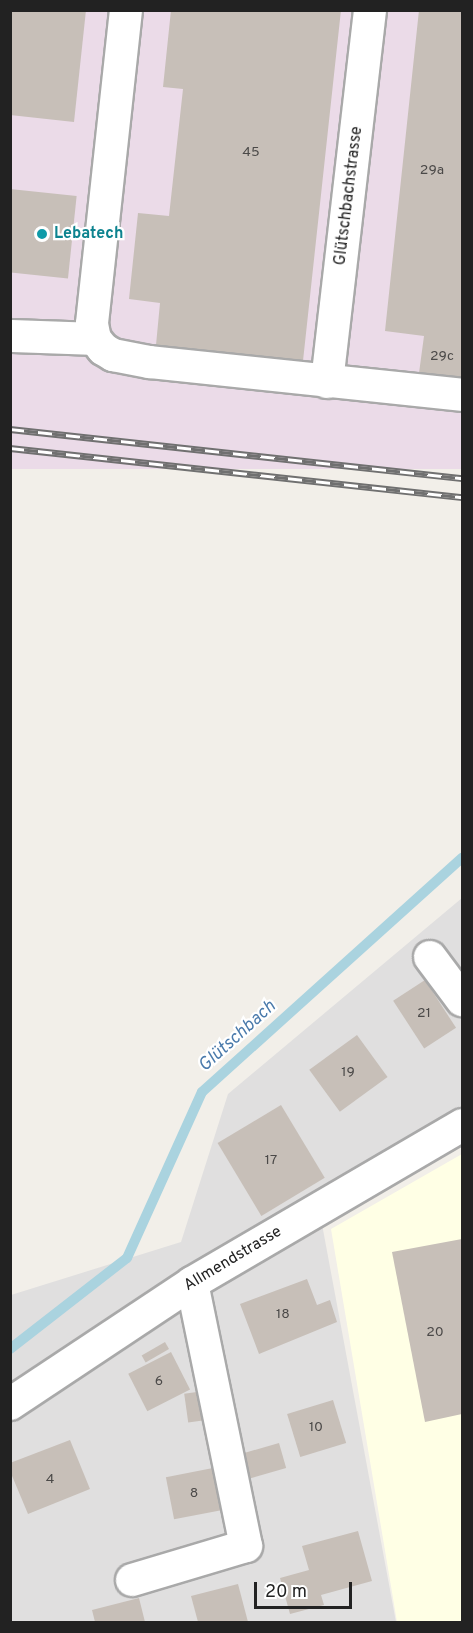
<!DOCTYPE html>
<html>
<head>
<meta charset="utf-8">
<style>
  body { margin:0 }
  #map { position:relative; width:473px; height:1633px; overflow:hidden; background:#f2efe9; font-family:Overpass,sans-serif }
  div>[style] { position:absolute }
  .residential>* { inset:0; background:#e0dfdf }
  .industrial>* { inset:0; background:#ebdbe8; transform-origin:0 0 }
  .education>* { inset:0; background:#ffffe5 }
  .stream>* { height:10px; margin:-5px; padding:0 5px; transform-origin:5px; border-radius:5px; background:#aad3df }
  .building>* { inset:0; background:#c7bfb8; transform-origin:0 0 }
  .roads { filter:drop-shadow(2px 0 #a9a9a9) drop-shadow(-2px 0 #a9a9a9) drop-shadow(0 2px #a9a9a9) drop-shadow(0 -2px #a9a9a9) }
  .minor>* { height:32px; margin:-16px; padding:0 16px; transform-origin:16px; border-radius:16px; background:#fff }
  .rail>* { height:7px; margin-top:-3.5px; transform-origin:0; background:repeating-linear-gradient(90deg,#fff 0 14px,#707070 0 28px); box-sizing:border-box; border-block:2px solid #707070 }
  .dots>* { width:16px; height:16px; translate:-50% -50%; box-sizing:border-box; border:3px solid #fff; border-radius:50% }
  span { translate:-50% -50%; white-space:nowrap; text-align:center; line-height:1.15; -webkit-text-stroke:4.5px #fff; paint-order:stroke }
  .number-label { font-size:14px; color:#4b4948 }
  .number-label span { -webkit-text-stroke-width:0 }
  .street-label { font-size:16px; color:#222 }
  .culture-label { font-size:16px; color:#0d838f; font-weight:700 }
  .left { translate:0 -50%; text-align:left }
  .water-label { font-size:18px; color:#4a7aab; font-style:italic }
  .frame { position:absolute; inset:0; border:12px solid #222; pointer-events:none }
  .scale { position:absolute; left:254px; top:1582px; width:98px; height:27px; box-sizing:border-box; border:3px solid #222; border-top:0; padding-left:8px; font-size:18px; line-height:21px; white-space:nowrap; color:#222; -webkit-text-stroke:4px #fff; paint-order:stroke }
</style>
</head>
<body>
<div id="map">
  <div class="residential">
    <div style="clip-path:polygon(462px 898px,462px 1125px,319px 1208px,396px 1622px,11px 1622px,11px 1295px,181px 1242px,228px 1094px)"></div>
  </div>
  <div class="industrial">
    <div style="left:11px;top:11px;width:451px;height:458px"></div>
  </div>
  <div class="education">
    <div style="clip-path:polygon(462px 1154px,462px 1622px,397px 1622px,331px 1229px)"></div>
  </div>
  <div class="stream">
    <div style="left:10px;top:1349px;width:148px;rotate:-37.9deg"></div>
    <div style="left:127px;top:1258px;width:182px;rotate:-65.7deg"></div>
    <div style="left:202px;top:1092px;width:350px;rotate:-42deg"></div>
  </div>
  <div class="building">
    <div style="clip-path:polygon(10px 10px,86px 10px,74px 122px,10px 115px)"></div>
    <div style="clip-path:polygon(171px 10px,341px 10px,303px 361px,156px 345px,160px 303px,129px 299px,138px 213px,169px 216px,183px 89px,163px 87px)"></div>
    <div style="clip-path:polygon(419px 10px,462px 10px,462px 378px,419px 373px,424px 336px,385px 331px)"></div>
    <div style="left:10px;top:189px;width:67px;height:83px;rotate:6deg"></div>
    <div style="left:425px;top:980px;width:57px;height:38px;rotate:57deg"></div>
    <div style="left:357px;top:1035px;width:52px;height:59px;rotate:54deg"></div>
    <div style="left:281px;top:1105px;width:85px;height:74px;rotate:59deg"></div>
    <div style="clip-path:polygon(462px 1239px,462px 1414px,425px 1422px,392px 1252px)"></div>
    <div style="clip-path:polygon(307px 1279px,317px 1305px,330px 1300px,337px 1322px,259px 1354px,240px 1304px)"></div>
    <div style="left:165px;top:1342px;width:8px;height:27px;rotate:60deg"></div>
    <div style="left:171px;top:1352px;width:42px;height:48px;rotate:63deg"></div>
    <div style="left:204px;top:1391px;width:29px;height:20px;rotate:82deg"></div>
    <div style="left:333px;top:1400px;width:45px;height:48px;rotate:73deg"></div>
    <div style="clip-path:polygon(70px 1440px,90px 1489px,28px 1514px,10px 1471px,10px 1463px)"></div>
    <div style="left:279px;top:1443px;width:26px;height:37px;rotate:74deg"></div>
    <div style="left:213px;top:1468px;width:43px;height:48px;rotate:79deg"></div>
    <div style="clip-path:polygon(358px 1531px,372px 1581px,321px 1595px,324px 1605px,290px 1614px,280px 1578px,309px 1570px,302px 1546px)"></div>
    <div style="clip-path:polygon(238px 1584px,248px 1622px,198px 1622px,191px 1596px)"></div>
    <div style="clip-path:polygon(139px 1598px,145px 1622px,95px 1622px,92px 1610px)"></div>
  </div>
  <div class="roads">
    <div class="minor">
      <div style="left:126px;top:10px;width:316px;rotate:96.2deg"></div>
      <div style="left:92px;top:324px;width:15px;rotate:79deg"></div>
      <div style="left:95px;top:339px;width:13px;rotate:51deg"></div>
      <div style="left:103px;top:349px;width:12px;rotate:31deg"></div>
      <div style="left:113px;top:355px;width:38px;rotate:11deg"></div>
      <div style="left:150px;top:362px;width:314px;rotate:6deg"></div>
      <div style="left:10px;top:336px;width:85px;rotate:2deg"></div>
      <div style="left:327px;top:382px;width:374px;rotate:-83.4deg"></div>
      <div style="left:430px;top:957px;width:54px;rotate:53.3deg"></div>
      <div style="left:10px;top:1404px;width:219px;rotate:-33.6deg"></div>
      <div style="left:192px;top:1283px;width:313px;rotate:-30.3deg"></div>
      <div style="left:132px;top:1580px;width:119px;rotate:-16.6deg"></div>
      <div style="left:246px;top:1546px;width:268px;rotate:-101.6deg"></div>
    </div>
  </div>
  <div class="rail">
    <div style="left:10px;top:429px;width:455px;rotate:6.2deg"></div>
    <div style="left:10px;top:448px;width:455px;rotate:6.2deg"></div>
  </div>
  <div class="dots">
    <div style="left:42px;top:234px;background:#0f9aa8"></div>
  </div>
  <div class="number-label">
    <span style="left:251px;top:153px">45</span>
    <span style="left:432px;top:171px">29a</span>
    <span style="left:442px;top:357px">29c</span>
    <span style="left:424px;top:1014px">21</span>
    <span style="left:348px;top:1073px">19</span>
    <span style="left:271px;top:1161px">17</span>
    <span style="left:283px;top:1315px">18</span>
    <span style="left:435px;top:1333px">20</span>
    <span style="left:159px;top:1382px">6</span>
    <span style="left:316px;top:1428px">10</span>
    <span style="left:50px;top:1480px">4</span>
    <span style="left:194px;top:1494px">8</span>
  </div>
  <div class="street-label">
    <span style="left:349px;top:196px;rotate:-83deg">Glütschbachstrasse</span>
    <span style="left:233px;top:1259px;rotate:-31deg">Allmendstrasse</span>
  </div>
  <div class="culture-label">
    <span class="left" style="left:54px;top:234px">Lebatech</span>
  </div>
  <div class="water-label">
    <span style="left:238px;top:1037px;rotate:-42deg">Glütschbach</span>
  </div>
  <div class="frame"></div>
  <div class="scale">20 m</div>
</div>
</body>
</html>
